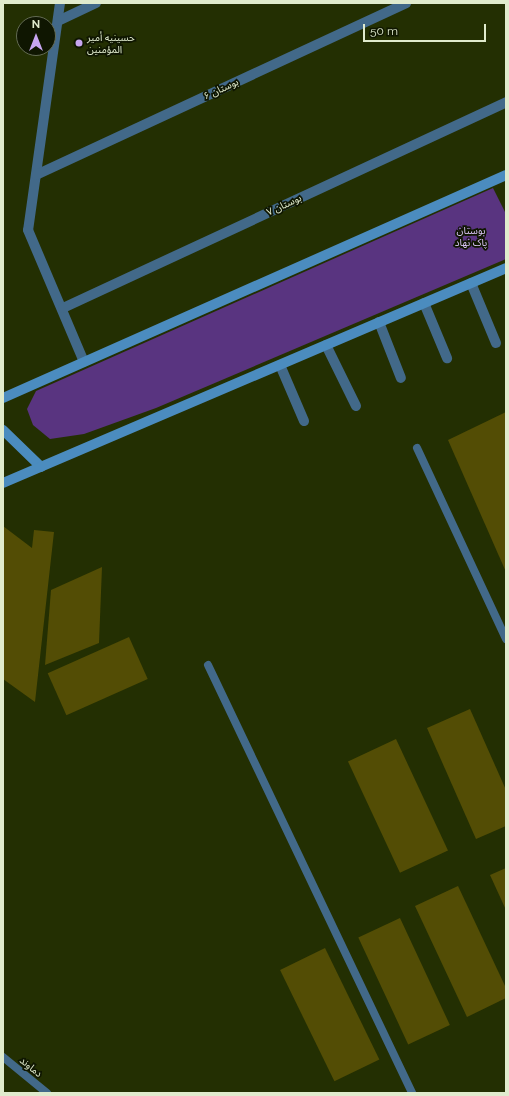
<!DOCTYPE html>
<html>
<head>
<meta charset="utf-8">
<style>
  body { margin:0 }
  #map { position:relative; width:509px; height:1096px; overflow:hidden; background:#232f02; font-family:Raleway,"Noto Sans Arabic",sans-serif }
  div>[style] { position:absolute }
  .green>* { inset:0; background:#593480 }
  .building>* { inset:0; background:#534d05; transform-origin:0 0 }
  .lane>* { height:8px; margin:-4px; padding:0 4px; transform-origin:4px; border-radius:4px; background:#426989 }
  .street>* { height:10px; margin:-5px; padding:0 5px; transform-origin:5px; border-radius:5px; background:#426989 }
  .secondary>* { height:10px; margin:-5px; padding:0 5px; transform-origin:5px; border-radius:5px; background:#4b8cbf }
  .dots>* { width:11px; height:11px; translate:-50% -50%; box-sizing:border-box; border:2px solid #0f1601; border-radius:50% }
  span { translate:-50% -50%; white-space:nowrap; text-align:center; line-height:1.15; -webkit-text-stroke:3.5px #0f1601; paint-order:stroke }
  .poi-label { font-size:10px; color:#e0ebcd }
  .left { translate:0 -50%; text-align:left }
  .street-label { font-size:10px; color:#e0ebcd }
  .park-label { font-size:10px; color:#dac5f7 }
  .frame { position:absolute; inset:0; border:4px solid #e0ebcd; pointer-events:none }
  .north { position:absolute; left:16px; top:16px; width:40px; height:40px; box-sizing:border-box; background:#0f1601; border:1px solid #636b53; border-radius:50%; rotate:0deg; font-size:11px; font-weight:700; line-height:16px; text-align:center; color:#e0ebcd }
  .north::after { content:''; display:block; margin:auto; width:14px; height:18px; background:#c7a6f0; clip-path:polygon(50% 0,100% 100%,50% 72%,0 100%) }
  .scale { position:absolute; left:363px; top:24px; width:123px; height:18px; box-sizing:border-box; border:2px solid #e0ebcd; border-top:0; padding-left:5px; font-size:12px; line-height:14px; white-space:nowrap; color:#e0ebcd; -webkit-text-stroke:3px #0f1601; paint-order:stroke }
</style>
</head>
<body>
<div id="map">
  <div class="green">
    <div style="clip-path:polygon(493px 188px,506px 214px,506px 259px,156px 408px,84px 434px,50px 439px,33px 425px,27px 409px,36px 391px)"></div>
  </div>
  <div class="building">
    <div style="clip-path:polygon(506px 412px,506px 572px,448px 440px)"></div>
    <div style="clip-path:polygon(3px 526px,32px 548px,34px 530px,54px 532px,35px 702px,3px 679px)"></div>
    <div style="clip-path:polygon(102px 567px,99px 643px,45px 665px,51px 590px)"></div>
    <div style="left:129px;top:637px;width:46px;height:89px;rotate:66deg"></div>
    <div style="clip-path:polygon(470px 709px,506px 790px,506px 826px,476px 839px,427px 728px)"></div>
    <div style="left:396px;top:739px;width:123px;height:53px;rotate:65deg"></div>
    <div style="clip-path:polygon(506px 868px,506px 910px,490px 875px)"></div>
    <div style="clip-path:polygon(458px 886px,506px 988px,506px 998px,467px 1017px,415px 906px)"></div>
    <div style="left:400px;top:918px;width:118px;height:46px;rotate:65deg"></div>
    <div style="left:325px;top:948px;width:124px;height:50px;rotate:64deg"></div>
  </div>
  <div class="lane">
    <div style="left:417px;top:448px;width:211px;rotate:65deg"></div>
    <div style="left:208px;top:665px;width:474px;rotate:64.5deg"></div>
    <div style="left:3px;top:1057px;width:57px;rotate:39.3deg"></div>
  </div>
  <div class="street">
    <div style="left:60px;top:3px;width:229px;rotate:98deg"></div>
    <div style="left:28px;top:230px;width:143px;rotate:67deg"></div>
    <div style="left:58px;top:21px;width:42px;rotate:-25.3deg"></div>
    <div style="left:36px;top:175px;width:408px;rotate:-24.9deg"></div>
    <div style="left:471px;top:283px;width:65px;rotate:67.4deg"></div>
    <div style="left:424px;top:303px;width:60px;rotate:67.3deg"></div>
    <div style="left:63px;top:308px;width:489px;rotate:-24.9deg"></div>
    <div style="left:379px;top:322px;width:60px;rotate:68.6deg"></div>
    <div style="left:326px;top:345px;width:68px;rotate:63.8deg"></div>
    <div style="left:280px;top:365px;width:61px;rotate:66.8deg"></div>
  </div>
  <div class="secondary">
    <div style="left:3px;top:398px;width:550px;rotate:-23.91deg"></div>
    <div style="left:3px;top:430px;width:53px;rotate:44.2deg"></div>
    <div style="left:3px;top:483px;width:547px;rotate:-23.14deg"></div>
  </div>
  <div class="dots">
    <div style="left:79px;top:43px;background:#c7a6f0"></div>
  </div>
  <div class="poi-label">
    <span class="left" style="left:87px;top:43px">حسینیه أمیر<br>المؤمنین</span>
  </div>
  <div class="street-label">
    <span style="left:221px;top:89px;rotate:-25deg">بوستان ۶</span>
    <span style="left:284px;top:205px;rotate:-25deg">بوستان ۷</span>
    <span style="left:31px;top:1067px;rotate:39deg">دماوند</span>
  </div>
  <div class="park-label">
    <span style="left:471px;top:236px">بوستان<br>پاک نهاد</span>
  </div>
  <div class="frame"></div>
  <div class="north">N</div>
  <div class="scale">50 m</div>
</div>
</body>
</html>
